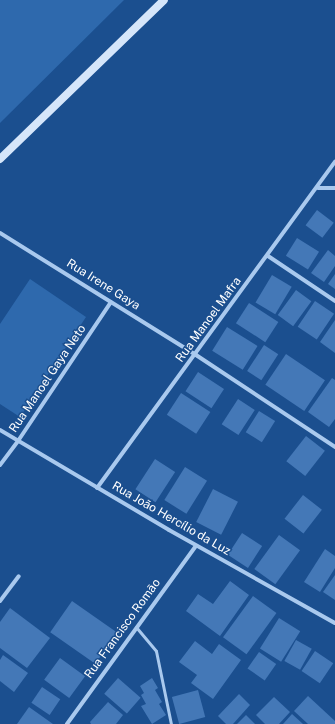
<!DOCTYPE html>
<html>
<head>
<meta charset="utf-8">
<style>
  body { margin:0 }
  #map { position:relative; width:335px; height:724px; overflow:hidden; background:#1b4f8f; font-family:"Public Sans",sans-serif }
  div>[style] { position:absolute }
  .green>* { inset:0; background:#2e69ad }
  .building>* { inset:0; background:#4478b7; transform-origin:0 0 }
  .lane>* { height:3px; margin:-1.5px; padding:0 1.5px; transform-origin:1.5px; border-radius:1.5px; background:#a9c9ee }
  .street>* { height:4px; margin:-2px; padding:0 2px; transform-origin:2px; border-radius:2px; background:#a9c9ee }
  .secondary>* { height:8px; margin:-4px; padding:0 4px; transform-origin:4px; border-radius:4px; background:#d6e6fa }
  span { translate:-50% -50%; white-space:nowrap; text-align:center; line-height:1.15; -webkit-text-stroke:3px #1b4f8f; paint-order:stroke }
  .street-label { font-size:12px; color:#fff }
</style>
</head>
<body>
<div id="map">
  <div class="green">
    <div style="clip-path:polygon(0 0,124px 0,0 123px)"></div>
    <div style="clip-path:polygon(30px 279px,86px 317px,20px 417px,0 404px,0 324px)"></div>
  </div>
  <div class="building">
    <div style="left:317px;top:210px;width:21px;height:19px;rotate:37deg"></div>
    <div style="left:297px;top:238px;width:26px;height:21px;rotate:32deg"></div>
    <div style="clip-path:polygon(328px 250px,335px 256px,335px 266px,324px 282px,311px 273px)"></div>
    <div style="clip-path:polygon(335px 274px,335px 289px,328px 284px)"></div>
    <div style="left:272px;top:275px;width:23px;height:32px;rotate:31deg"></div>
    <div style="left:296px;top:290px;width:19px;height:31px;rotate:36deg"></div>
    <div style="left:315px;top:301px;width:23px;height:31px;rotate:34deg"></div>
    <div style="left:249px;top:303px;width:35px;height:24px;rotate:33deg"></div>
    <div style="clip-path:polygon(335px 320px,335px 353px,320px 342px)"></div>
    <div style="left:227px;top:327px;width:36px;height:28px;rotate:32deg"></div>
    <div style="left:264px;top:345px;width:17px;height:31px;rotate:33deg"></div>
    <div style="left:286px;top:354px;width:47px;height:37px;rotate:34deg"></div>
    <div style="left:198px;top:372px;width:31px;height:23px;rotate:33deg"></div>
    <div style="clip-path:polygon(332px 378px,335px 380px,335px 419px,329px 427px,308px 412px)"></div>
    <div style="left:181px;top:393px;width:35px;height:26px;rotate:33deg"></div>
    <div style="left:238px;top:399px;width:20px;height:30px;rotate:33deg"></div>
    <div style="left:259px;top:411px;width:19px;height:25px;rotate:32deg"></div>
    <div style="left:306px;top:436px;width:24px;height:32px;rotate:38deg"></div>
    <div style="left:155px;top:459px;width:24px;height:36px;rotate:33deg"></div>
    <div style="left:185px;top:467px;width:26px;height:39px;rotate:32deg"></div>
    <div style="left:213px;top:489px;width:28px;height:37px;rotate:27deg"></div>
    <div style="left:303px;top:495px;width:24px;height:30px;rotate:38deg"></div>
    <div style="left:242px;top:533px;width:24px;height:26px;rotate:33deg"></div>
    <div style="left:279px;top:535px;width:26px;height:42px;rotate:36deg"></div>
    <div style="clip-path:polygon(325px 549px,335px 556px,335px 568px,320px 592px,304px 582px)"></div>
    <div style="clip-path:polygon(335px 575px,335px 600px,323px 592px)"></div>
    <div style="clip-path:polygon(230px 581px,249px 595px,220px 636px,186px 611px,198px 594px,213px 604px)"></div>
    <div style="left:253px;top:596px;width:29px;height:51px;rotate:36deg"></div>
    <div style="left:72px;top:601px;width:55px;height:38px;rotate:35deg"></div>
    <div style="clip-path:polygon(10px 608px,50px 638px,27px 668px,0 648px,0 622px)"></div>
    <div style="left:279px;top:618px;width:25px;height:36px;rotate:32deg"></div>
    <div style="left:296px;top:640px;width:18px;height:24px;rotate:29deg"></div>
    <div style="clip-path:polygon(195px 641px,212px 654px,219px 644px,241px 660px,213px 699px,191px 683px,197px 675px,179px 662px)"></div>
    <div style="left:315px;top:651px;width:22px;height:24px;rotate:34deg"></div>
    <div style="left:259px;top:652px;width:21px;height:20px;rotate:35deg"></div>
    <div style="clip-path:polygon(3px 655px,28px 673px,14px 692px,0 681px,0 660px)"></div>
    <div style="left:60px;top:658px;width:31px;height:27px;rotate:36deg"></div>
    <div style="left:118px;top:678px;width:30px;height:21px;rotate:41deg"></div>
    <div style="clip-path:polygon(152px 678px,158px 688px,155px 690px,162px 702px,159px 704px,166px 715px,152px 724px,141px 706px,146px 704px,141px 695px,144px 693px,140px 686px)"></div>
    <div style="left:42px;top:687px;width:22px;height:19px;rotate:34deg"></div>
    <div style="left:198px;top:690px;width:28px;height:27px;rotate:75deg"></div>
    <div style="clip-path:polygon(239px 694px,250px 705px,233px 724px,226px 724px,218px 716px)"></div>
    <div style="clip-path:polygon(308px 696px,335px 721px,335px 724px,308px 724px,294px 711px)"></div>
    <div style="clip-path:polygon(274px 697px,290px 712px,279px 724px,265px 724px,256px 715px)"></div>
    <div style="clip-path:polygon(108px 702px,123px 715px,116px 724px,91px 724px,90px 722px)"></div>
    <div style="clip-path:polygon(29px 707px,53px 724px,17px 724px)"></div>
    <div style="clip-path:polygon(292px 714px,303px 724px,283px 724px)"></div>
    <div style="clip-path:polygon(246px 715px,255px 724px,237px 724px)"></div>
  </div>
  <div class="lane">
    <div style="left:136px;top:627px;width:31px;rotate:50deg"></div>
    <div style="left:156px;top:651px;width:75px;rotate:78.4deg"></div>
  </div>
  <div class="street">
    <div style="left:318px;top:188px;width:17px"></div>
    <div style="left:0;top:233px;width:231px;rotate:31.9deg"></div>
    <div style="left:196px;top:355px;width:167px;rotate:33.5deg"></div>
    <div style="left:268px;top:256px;width:81px;rotate:33.9deg"></div>
    <div style="left:0;top:430px;width:196px;rotate:30.6deg"></div>
    <div style="left:169px;top:530px;width:190px;rotate:29.3deg"></div>
    <div style="left:0;top:465px;width:30px;rotate:-53deg"></div>
    <div style="left:18px;top:441px;width:167px;rotate:-56.2deg"></div>
    <div style="left:97px;top:488px;width:404px;rotate:-53.9deg"></div>
    <div style="left:0;top:601px;width:31px;rotate:-53deg"></div>
    <div style="left:67px;top:724px;width:220px;rotate:-54.1deg"></div>
  </div>
  <div class="secondary">
    <div style="left:0;top:159px;width:228px;rotate:-44.1deg"></div>
  </div>
  <div class="street-label">
    <span style="left:103px;top:285px;rotate:32deg">Rua Irene Gaya</span>
    <span style="left:209px;top:320px;rotate:-54deg">Rua Manoel Mafra</span>
    <span style="left:48px;top:379px;rotate:-56deg">Rua Manoel Gaya Neto</span>
    <span style="left:171px;top:519px;rotate:30deg">Rua João Hercílio da Luz</span>
    <span style="left:123px;top:629px;rotate:-54deg">Rua Francisco Romão</span>
  </div>
</div>
</body>
</html>
